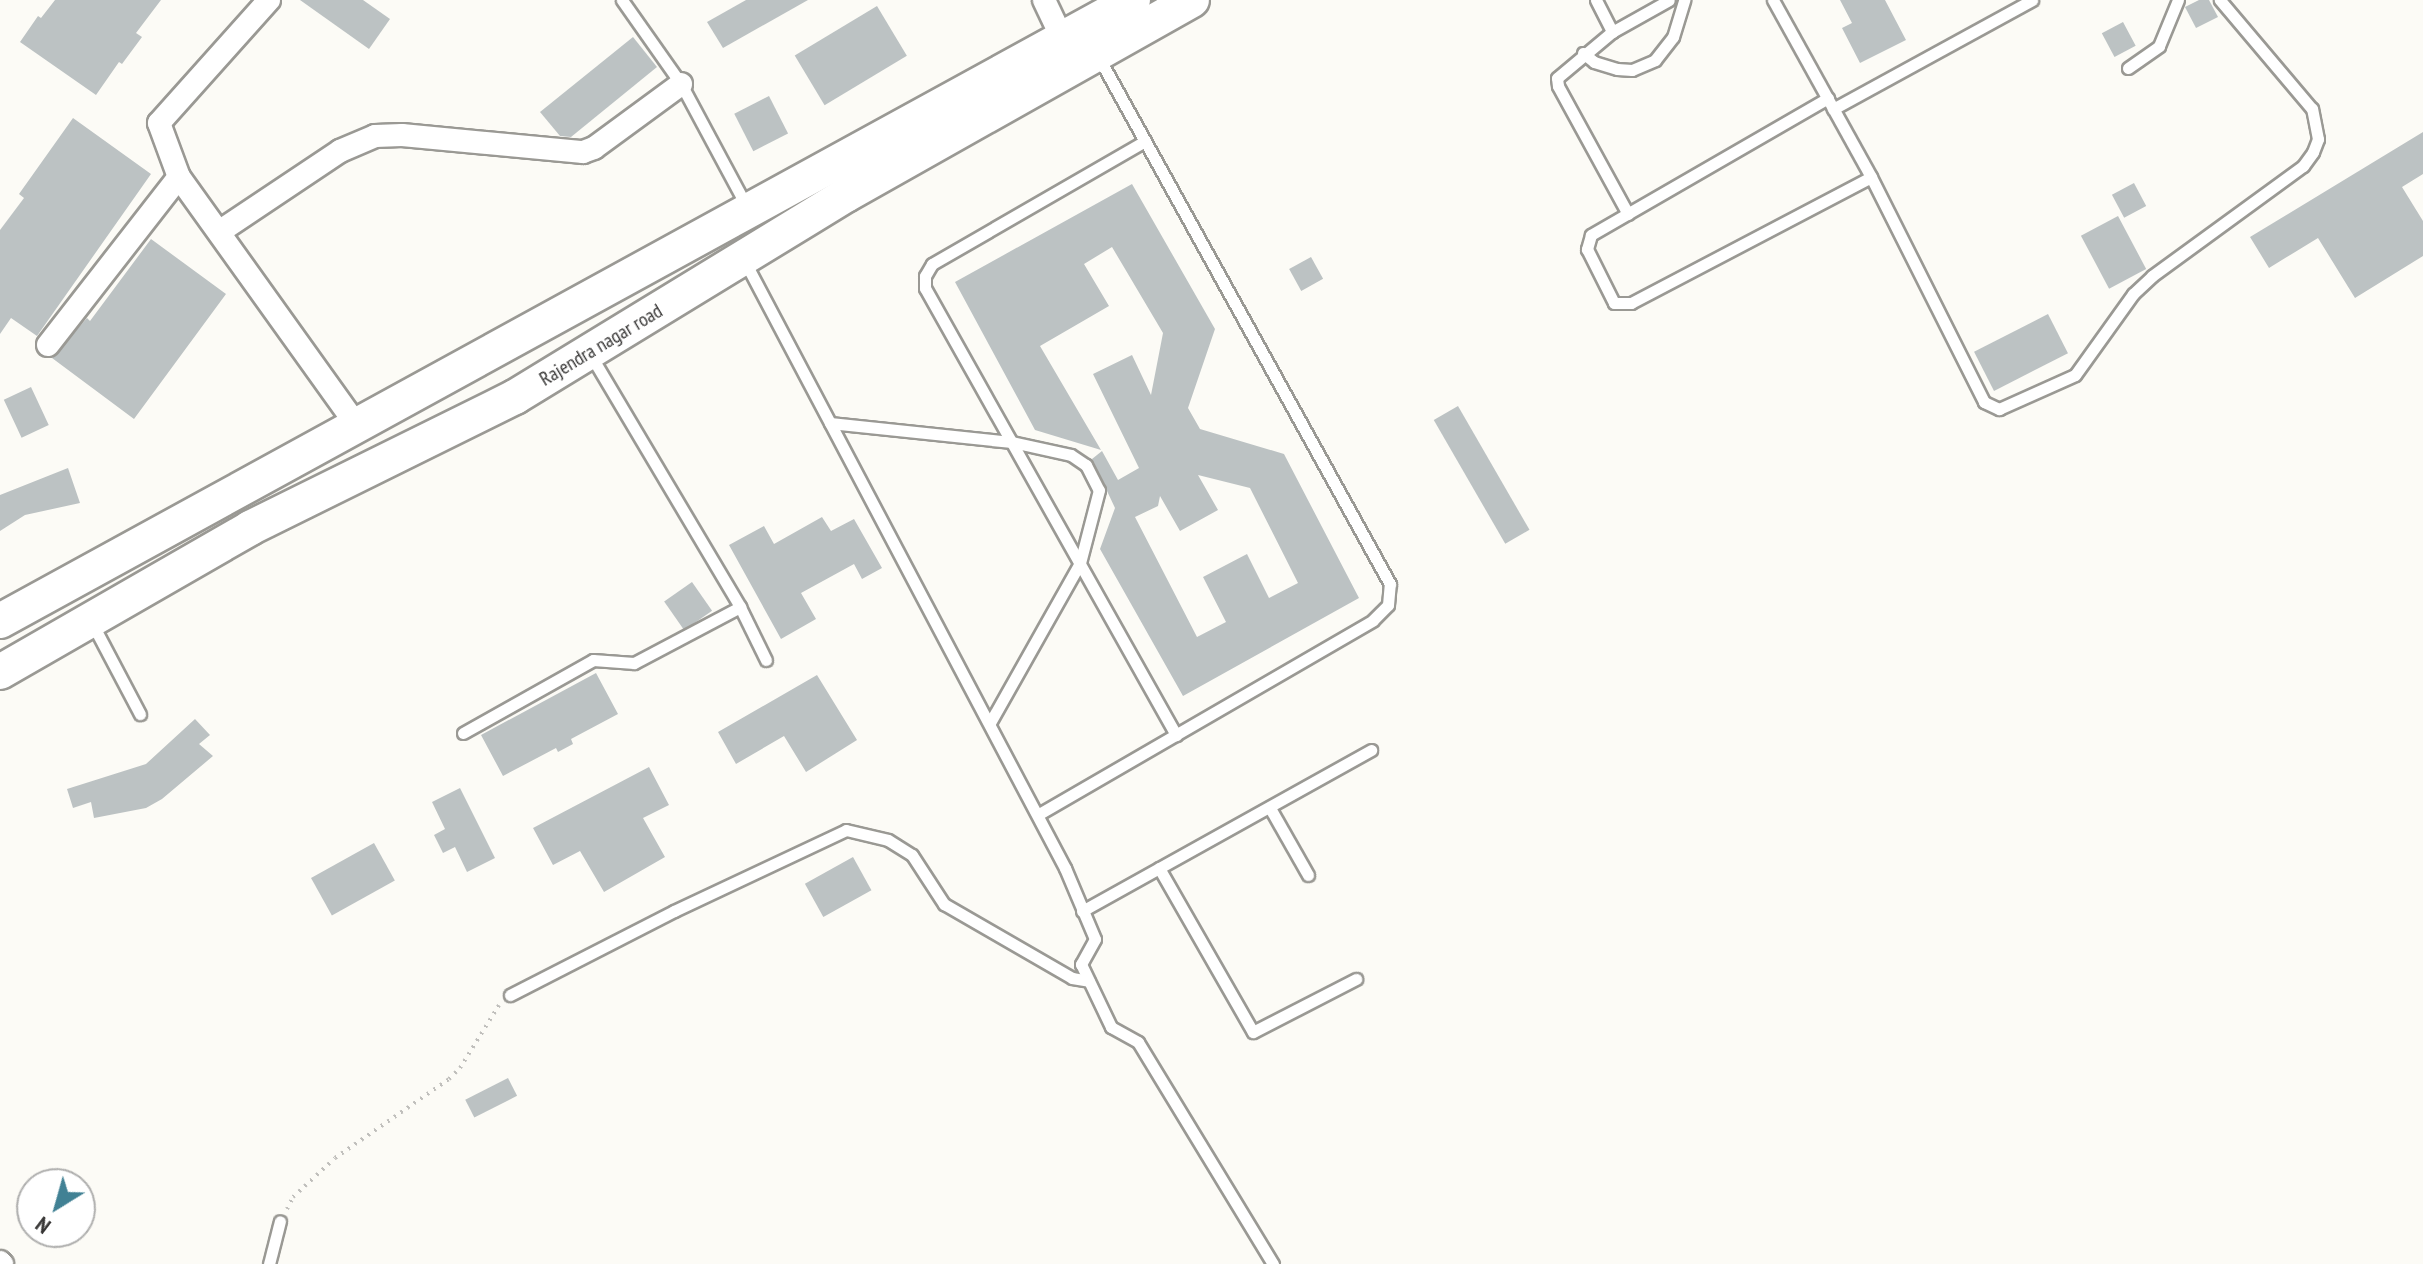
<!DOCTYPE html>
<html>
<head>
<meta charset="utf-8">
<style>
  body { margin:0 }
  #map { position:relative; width:2423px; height:1264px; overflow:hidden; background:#fcfbf6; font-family:"PT Sans Narrow",sans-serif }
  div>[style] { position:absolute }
  .building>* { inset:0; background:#bcc2c3; transform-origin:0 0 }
  .path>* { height:4px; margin-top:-2px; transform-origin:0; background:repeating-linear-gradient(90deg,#c0bfbc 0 2px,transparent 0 8px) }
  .roads { filter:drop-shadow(2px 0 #9a9994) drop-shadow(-2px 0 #9a9994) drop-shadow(0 2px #9a9994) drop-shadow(0 -2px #9a9994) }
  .service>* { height:11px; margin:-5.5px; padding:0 5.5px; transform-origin:5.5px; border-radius:5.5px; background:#fff }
  .minor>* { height:22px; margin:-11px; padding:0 11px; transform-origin:11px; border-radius:11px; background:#fff }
  .primary>* { height:34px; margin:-17px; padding:0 17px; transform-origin:17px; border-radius:17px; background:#fff }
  span { translate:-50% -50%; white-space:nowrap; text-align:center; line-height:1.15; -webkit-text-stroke:6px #fff; paint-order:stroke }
  .street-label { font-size:20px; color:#373635 }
  .north { position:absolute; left:16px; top:1168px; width:80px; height:80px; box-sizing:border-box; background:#fff; border:2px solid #afafae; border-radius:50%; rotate:217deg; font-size:22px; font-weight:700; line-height:32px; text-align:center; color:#373635 }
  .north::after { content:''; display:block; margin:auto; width:28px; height:36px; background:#418194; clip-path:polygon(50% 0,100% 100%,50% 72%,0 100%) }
</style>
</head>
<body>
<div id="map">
  <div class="building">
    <div style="clip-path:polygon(55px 0,161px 0,136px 33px,142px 37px,122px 64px,119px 62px,96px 95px,20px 42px,38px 16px,41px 18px)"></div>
    <div style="clip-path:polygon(300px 0,363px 0,390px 19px,369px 49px)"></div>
    <div style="clip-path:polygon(746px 0,808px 0,723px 48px,707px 22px)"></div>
    <div style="clip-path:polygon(1840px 0,1885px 0,1906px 40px,1860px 63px,1842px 28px,1852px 23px)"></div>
    <div style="clip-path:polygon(2199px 0,2209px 0,2218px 17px,2196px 28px,2185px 7px)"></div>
    <div style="left:877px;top:6px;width:58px;height:96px;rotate:59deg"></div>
    <div style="left:2123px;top:22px;width:27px;height:24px;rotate:62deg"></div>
    <div style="clip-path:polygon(633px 37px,657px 67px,571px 137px,560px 136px,540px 112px)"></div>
    <div style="left:769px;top:96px;width:42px;height:39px;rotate:63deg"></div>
    <div style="clip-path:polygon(73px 118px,151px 174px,37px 336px,11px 318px,0 334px,0 230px,24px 198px,19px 194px)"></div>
    <div style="clip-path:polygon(2423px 132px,2423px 174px,2402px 187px,2423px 221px,2423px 256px,2355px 298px,2318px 238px,2269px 268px,2250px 237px)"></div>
    <div style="left:2134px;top:183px;width:26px;height:25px;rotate:62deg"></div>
    <div style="clip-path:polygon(evenodd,1132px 184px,1215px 329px,1188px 408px,1200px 429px,1284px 454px,1359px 598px,1183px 696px,1100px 549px,1115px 508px,1092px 459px,1102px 451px,1118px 480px,1139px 468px,1093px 374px,1132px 355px,1151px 395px,1163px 333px,1112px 247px,1084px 264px,1109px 306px,1040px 346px,1101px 450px,1035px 430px,955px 282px,1132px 184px,1198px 475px,1250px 488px,1298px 583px,1269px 598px,1247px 554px,1203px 577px,1226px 622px,1197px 637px,1135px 517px,1158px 506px,1160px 496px,1180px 531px,1218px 510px,1198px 475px)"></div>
    <div style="left:2118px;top:216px;width:60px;height:42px;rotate:62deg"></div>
    <div style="clip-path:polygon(151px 239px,226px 294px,134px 419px,52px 358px,87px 318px,90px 321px)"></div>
    <div style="left:1311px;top:257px;width:25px;height:25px;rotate:61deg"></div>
    <div style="left:2048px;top:314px;width:44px;height:83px;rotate:63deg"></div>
    <div style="left:31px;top:387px;width:42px;height:30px;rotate:65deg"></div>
    <div style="left:1458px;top:406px;width:143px;height:28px;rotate:60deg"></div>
    <div style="clip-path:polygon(68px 468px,80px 503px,25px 515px,0 531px,0 495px)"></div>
    <div style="clip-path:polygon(822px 517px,831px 531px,854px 519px,882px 568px,862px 579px,854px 564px,801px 593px,816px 619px,781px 639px,729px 545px,764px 526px,774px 544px)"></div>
    <div style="left:692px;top:582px;width:35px;height:34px;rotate:55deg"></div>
    <div style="clip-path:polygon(596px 673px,618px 714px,571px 739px,573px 744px,558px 752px,556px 748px,503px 776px,481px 735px)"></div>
    <div style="clip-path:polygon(817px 675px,857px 740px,806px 772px,784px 736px,736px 764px,718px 732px)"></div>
    <div style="clip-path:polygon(195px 719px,210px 735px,199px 744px,213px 756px,162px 799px,146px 808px,94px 818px,91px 802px,73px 808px,67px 789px,146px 764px)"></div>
    <div style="clip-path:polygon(649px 767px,669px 805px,643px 818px,665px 857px,604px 892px,580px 851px,553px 865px,533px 828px)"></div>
    <div style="clip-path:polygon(460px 788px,495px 858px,467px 872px,455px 847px,443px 853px,434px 835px,445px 829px,432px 802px)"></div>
    <div style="left:374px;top:843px;width:43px;height:72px;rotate:61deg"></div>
    <div style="left:853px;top:857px;width:38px;height:55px;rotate:61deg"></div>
    <div style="left:508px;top:1078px;width:20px;height:48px;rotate:63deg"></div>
  </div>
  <div class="path">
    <div style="left:287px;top:1209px;width:13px;rotate:-63deg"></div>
    <div style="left:293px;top:1197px;width:57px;rotate:-42.9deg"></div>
    <div style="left:335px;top:1158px;width:139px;rotate:-34.7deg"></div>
    <div style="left:449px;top:1079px;width:16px;rotate:-45deg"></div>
    <div style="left:460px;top:1068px;width:74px;rotate:-58.2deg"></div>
  </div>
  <div class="roads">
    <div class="service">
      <div style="left:622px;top:0;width:103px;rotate:54.9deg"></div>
      <div style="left:681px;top:84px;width:142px;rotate:61.8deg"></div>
      <div style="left:1596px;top:0;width:36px;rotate:63deg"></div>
      <div style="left:1773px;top:0;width:202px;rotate:61deg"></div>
      <div style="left:1871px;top:177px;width:252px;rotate:63.3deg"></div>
      <div style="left:1984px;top:402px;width:17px;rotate:25deg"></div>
      <div style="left:1999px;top:409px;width:83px;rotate:-24.1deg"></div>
      <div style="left:2075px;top:375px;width:100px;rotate:-54.4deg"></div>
      <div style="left:2133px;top:294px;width:26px;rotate:-43deg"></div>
      <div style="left:2152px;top:276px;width:187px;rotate:-36.1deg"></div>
      <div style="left:2303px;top:166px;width:17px;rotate:-54deg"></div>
      <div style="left:2313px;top:152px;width:14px;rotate:-69deg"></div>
      <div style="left:2318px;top:139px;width:31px;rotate:-101deg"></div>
      <div style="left:2312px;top:109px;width:143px;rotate:-130.2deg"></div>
      <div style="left:1583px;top:53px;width:14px;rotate:39deg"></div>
      <div style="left:1594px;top:62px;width:24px;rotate:17deg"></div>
      <div style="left:1617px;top:69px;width:15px;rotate:4deg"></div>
      <div style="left:1632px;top:70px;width:25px;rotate:-23deg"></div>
      <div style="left:1655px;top:60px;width:29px;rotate:-52deg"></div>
      <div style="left:1673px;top:37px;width:39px;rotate:-73deg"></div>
      <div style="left:2128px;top:68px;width:38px;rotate:-35deg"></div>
      <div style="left:2159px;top:46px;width:50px;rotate:-67.6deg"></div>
      <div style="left:1828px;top:98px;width:274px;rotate:150deg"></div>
      <div style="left:1591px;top:235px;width:15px;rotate:106deg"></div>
      <div style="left:1587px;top:249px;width:60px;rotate:63.4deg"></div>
      <div style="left:1614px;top:303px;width:17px"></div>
      <div style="left:1631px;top:303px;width:271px;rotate:-27.7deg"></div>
      <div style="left:1833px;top:109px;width:227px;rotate:-28.7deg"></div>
      <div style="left:1145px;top:141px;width:246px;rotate:150deg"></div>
      <div style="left:932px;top:264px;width:14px;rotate:120deg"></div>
      <div style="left:925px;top:276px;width:12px;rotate:90deg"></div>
      <div style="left:925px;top:288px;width:513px;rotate:60.68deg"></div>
      <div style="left:1628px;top:214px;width:146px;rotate:-118.7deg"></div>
      <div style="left:1558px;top:86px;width:8px;rotate:-97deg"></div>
      <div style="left:1557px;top:78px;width:72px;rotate:-39.9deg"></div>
      <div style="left:1612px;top:32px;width:65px;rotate:-29.3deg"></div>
      <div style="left:744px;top:260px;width:688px;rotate:62.17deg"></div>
      <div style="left:1065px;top:868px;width:77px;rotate:67.1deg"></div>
      <div style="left:1095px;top:939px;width:29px;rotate:119deg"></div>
      <div style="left:1081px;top:964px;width:70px;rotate:64.5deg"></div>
      <div style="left:1111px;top:1027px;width:31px;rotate:29deg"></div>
      <div style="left:1138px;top:1042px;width:260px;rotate:58.7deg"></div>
      <div style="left:590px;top:354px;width:294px;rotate:59.3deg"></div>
      <div style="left:740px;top:607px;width:59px;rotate:63.9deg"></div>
      <div style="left:830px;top:423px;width:183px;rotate:6deg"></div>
      <div style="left:1012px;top:442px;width:60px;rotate:12.4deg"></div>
      <div style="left:1071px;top:455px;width:18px;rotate:34deg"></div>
      <div style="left:1086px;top:465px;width:28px;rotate:63deg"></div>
      <div style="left:1099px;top:490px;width:75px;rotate:104.6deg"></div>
      <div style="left:1080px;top:563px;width:184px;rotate:119.4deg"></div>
      <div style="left:92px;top:623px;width:103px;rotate:62.2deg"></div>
      <div style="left:463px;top:733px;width:149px;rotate:-29.3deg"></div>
      <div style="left:593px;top:660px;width:41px;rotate:4.2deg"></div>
      <div style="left:634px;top:663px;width:120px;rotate:-27.8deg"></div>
      <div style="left:1270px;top:808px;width:77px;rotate:60.4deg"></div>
      <div style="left:1039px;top:814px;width:386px;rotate:-30.1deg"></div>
      <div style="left:1373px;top:620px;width:21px;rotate:-45deg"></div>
      <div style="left:1388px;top:605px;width:21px;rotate:-85deg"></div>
      <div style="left:1390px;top:584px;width:601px;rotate:-118.95deg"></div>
      <div style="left:1159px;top:868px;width:189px;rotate:60.2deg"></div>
      <div style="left:1253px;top:1032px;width:116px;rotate:-27.2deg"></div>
      <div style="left:1082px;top:911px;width:331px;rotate:-29.1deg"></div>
      <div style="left:510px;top:995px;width:184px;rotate:-27.1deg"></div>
      <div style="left:674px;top:911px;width:190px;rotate:-25.2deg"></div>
      <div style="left:846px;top:830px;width:43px;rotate:13.4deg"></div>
      <div style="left:888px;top:840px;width:28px;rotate:32deg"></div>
      <div style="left:912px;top:855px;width:59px;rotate:56.9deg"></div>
      <div style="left:944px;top:904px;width:148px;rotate:30deg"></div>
      <div style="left:1072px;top:978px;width:17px;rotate:10deg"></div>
      <div style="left:269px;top:1264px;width:44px;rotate:-75.7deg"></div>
    </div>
    <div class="minor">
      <div style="left:269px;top:0;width:165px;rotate:131.8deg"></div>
      <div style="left:159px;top:123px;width:58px;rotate:69.7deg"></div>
      <div style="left:179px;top:177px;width:307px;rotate:54.4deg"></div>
      <div style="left:1044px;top:0;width:42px;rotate:64.7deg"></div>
      <div style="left:219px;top:232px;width:146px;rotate:-33.8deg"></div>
      <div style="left:340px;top:151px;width:38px;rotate:-23deg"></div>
      <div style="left:375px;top:136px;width:27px;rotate:-2deg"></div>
      <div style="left:402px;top:135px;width:182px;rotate:5.4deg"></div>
      <div style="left:583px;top:152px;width:12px;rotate:-20deg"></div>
      <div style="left:594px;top:148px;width:108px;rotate:-36.3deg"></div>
      <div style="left:48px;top:345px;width:213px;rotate:-52.1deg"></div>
      <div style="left:0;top:1262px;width:3px;rotate:45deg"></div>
    </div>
    <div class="primary">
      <div style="left:0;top:621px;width:1292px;rotate:-28.73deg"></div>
      <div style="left:0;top:672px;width:289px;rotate:-29.9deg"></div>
      <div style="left:250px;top:528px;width:296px;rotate:-26.3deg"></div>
      <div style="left:515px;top:397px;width:388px;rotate:-31.4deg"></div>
      <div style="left:846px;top:195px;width:397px;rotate:-29.4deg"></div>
    </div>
  </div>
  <div class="street-label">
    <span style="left:601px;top:345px;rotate:-31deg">Rajendra nagar road</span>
  </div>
  <div class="north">N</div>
</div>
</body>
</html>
